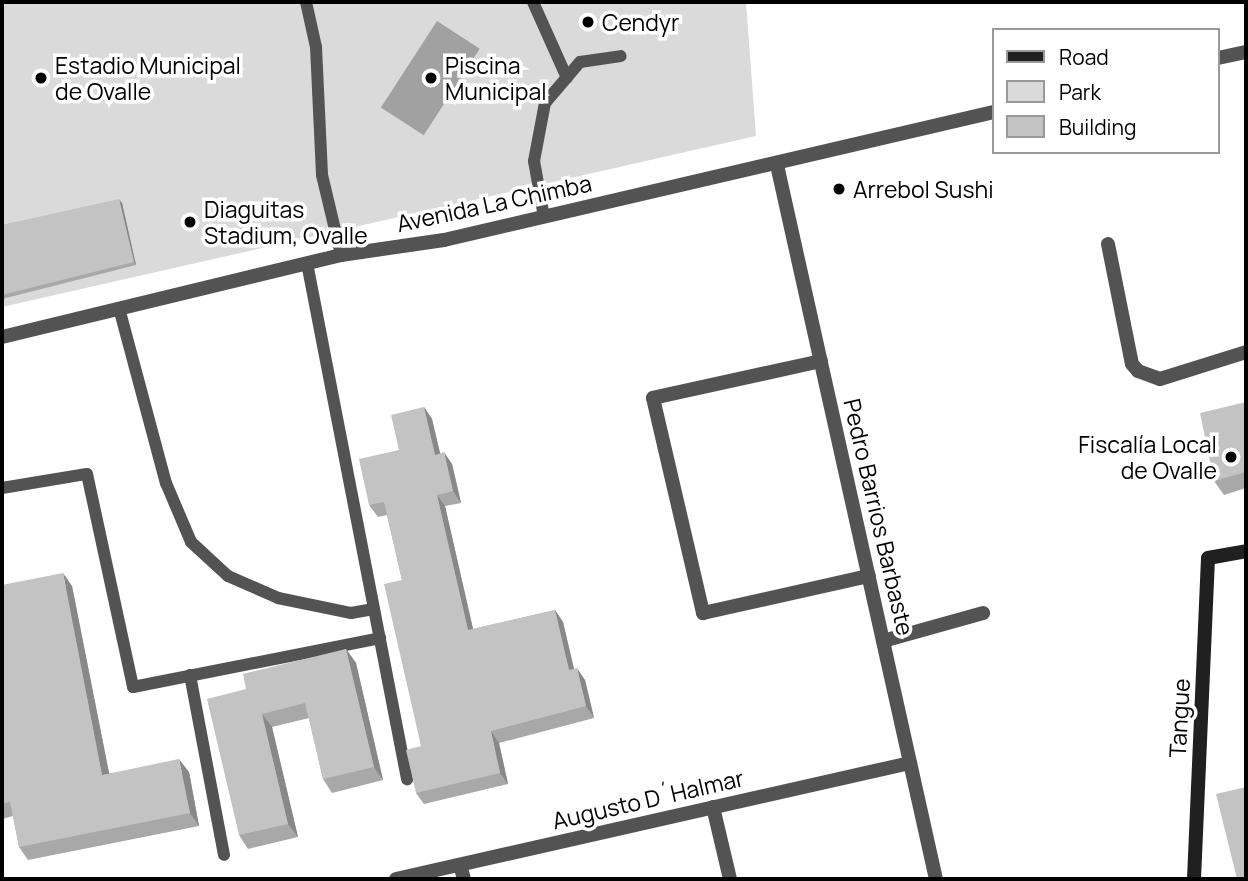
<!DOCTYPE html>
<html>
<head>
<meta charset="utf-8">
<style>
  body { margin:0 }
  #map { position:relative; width:1248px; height:881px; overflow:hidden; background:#fff; font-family:Manrope,sans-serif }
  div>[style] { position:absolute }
  .green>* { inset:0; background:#dadada }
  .water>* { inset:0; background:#a1a1a1; transform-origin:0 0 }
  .service>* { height:12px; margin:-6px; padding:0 6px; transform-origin:6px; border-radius:6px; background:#535353 }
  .minor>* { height:14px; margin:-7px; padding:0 7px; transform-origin:7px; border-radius:7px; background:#535353 }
  .tertiary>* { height:14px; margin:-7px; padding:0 7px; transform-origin:7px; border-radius:7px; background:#535353 }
  .secondary>* { height:14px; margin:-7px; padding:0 7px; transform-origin:7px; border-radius:7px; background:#202020 }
  .wall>* { inset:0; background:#a8a8a8 }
  .shaded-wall>* { inset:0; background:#888 }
  .building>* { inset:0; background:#c3c3c3 }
  .dots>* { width:19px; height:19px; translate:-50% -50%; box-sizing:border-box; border:4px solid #fff; border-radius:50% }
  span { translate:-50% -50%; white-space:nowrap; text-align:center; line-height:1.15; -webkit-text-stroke:7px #fff; paint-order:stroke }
  .poi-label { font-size:23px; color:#000 }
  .left { translate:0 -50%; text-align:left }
  .right { translate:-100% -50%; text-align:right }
  .street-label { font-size:23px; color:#000 }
  .frame { position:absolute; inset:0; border:4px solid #000; pointer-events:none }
  .legend { position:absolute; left:992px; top:28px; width:228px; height:126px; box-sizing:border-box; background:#fff; border:2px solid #999; margin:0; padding:9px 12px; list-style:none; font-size:21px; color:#000 }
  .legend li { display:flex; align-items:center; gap:14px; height:35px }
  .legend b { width:35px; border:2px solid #999 }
</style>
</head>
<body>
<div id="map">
  <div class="green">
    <div style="clip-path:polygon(2px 2px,746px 2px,756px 136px,2px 307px)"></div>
  </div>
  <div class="water">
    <div style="left:437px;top:21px;width:51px;height:103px;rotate:33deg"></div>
  </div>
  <div class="service">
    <div style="left:306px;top:2px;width:46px;rotate:77.5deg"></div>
    <div style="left:316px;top:47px;width:128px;rotate:87.3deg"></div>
    <div style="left:322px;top:175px;width:82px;rotate:76.6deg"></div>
    <div style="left:533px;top:2px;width:83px;rotate:65.9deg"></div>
    <div style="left:544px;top:217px;width:57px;rotate:-100.1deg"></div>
    <div style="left:534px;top:161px;width:59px;rotate:-79.3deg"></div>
    <div style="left:545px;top:103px;width:54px;rotate:-49.5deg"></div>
    <div style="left:580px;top:62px;width:41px;rotate:-8.3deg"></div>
    <div style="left:307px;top:263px;width:526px;rotate:79.03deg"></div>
    <div style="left:119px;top:308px;width:181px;rotate:75deg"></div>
    <div style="left:166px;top:483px;width:64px;rotate:67deg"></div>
    <div style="left:191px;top:542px;width:50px;rotate:42.6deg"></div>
    <div style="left:228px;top:576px;width:55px;rotate:23.7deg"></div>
    <div style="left:278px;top:598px;width:75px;rotate:11.6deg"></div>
    <div style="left:351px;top:613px;width:23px;rotate:-10deg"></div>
    <div style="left:2px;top:488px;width:86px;rotate:-9.4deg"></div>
    <div style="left:87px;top:474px;width:218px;rotate:77.8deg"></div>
    <div style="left:133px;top:687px;width:252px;rotate:-11.2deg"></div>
    <div style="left:190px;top:675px;width:183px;rotate:79.3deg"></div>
  </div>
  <div class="minor">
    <div style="left:777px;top:165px;width:731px;rotate:77.45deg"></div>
    <div style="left:1108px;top:244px;width:122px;rotate:78.7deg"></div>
    <div style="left:1132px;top:364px;width:9px;rotate:49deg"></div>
    <div style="left:1138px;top:371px;width:23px;rotate:20deg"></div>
    <div style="left:1160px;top:379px;width:90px;rotate:-17.4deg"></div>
    <div style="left:821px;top:361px;width:172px;rotate:167.6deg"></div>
    <div style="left:653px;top:398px;width:221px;rotate:76.9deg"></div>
    <div style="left:703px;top:613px;width:170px;rotate:-12.6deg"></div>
    <div style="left:883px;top:641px;width:104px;rotate:-15.6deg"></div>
    <div style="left:713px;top:807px;width:74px;rotate:76.7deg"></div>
    <div style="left:460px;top:865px;width:15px;rotate:74deg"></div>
    <div style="left:396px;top:879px;width:527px;rotate:-12.72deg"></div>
  </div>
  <div class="tertiary">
    <div style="left:1218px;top:58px;width:29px;rotate:-12deg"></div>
    <div style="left:2px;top:337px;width:349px;rotate:-13.6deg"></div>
    <div style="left:341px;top:255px;width:104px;rotate:-8.3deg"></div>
    <div style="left:444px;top:240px;width:565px;rotate:-13.1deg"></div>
  </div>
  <div class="secondary">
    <div style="left:1194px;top:879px;width:321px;rotate:-87.5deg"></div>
    <div style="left:1208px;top:558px;width:39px;rotate:-10deg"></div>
  </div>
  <div class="wall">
    <div style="clip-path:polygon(122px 203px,136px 265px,2px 299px,2px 225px)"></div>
    <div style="clip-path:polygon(1246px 402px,1246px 488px,1224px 495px,1214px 481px)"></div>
    <div style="clip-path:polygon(424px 407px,432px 419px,440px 453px,452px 464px,461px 503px,445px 506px,473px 629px,555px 610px,563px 622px,574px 669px,585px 680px,594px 718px,499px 743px,508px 784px,424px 804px,416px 793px,421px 746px,402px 580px,387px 515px,378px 517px,369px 505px,399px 450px)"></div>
    <div style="clip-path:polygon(2px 585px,72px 586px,109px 773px,189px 772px,199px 826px,28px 860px,19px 847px,13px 816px,2px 819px)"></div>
    <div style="clip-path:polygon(346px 649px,356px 663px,383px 780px,332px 793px,323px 779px,309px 718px,272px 727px,298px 837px,248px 849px,239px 835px,246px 689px)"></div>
  </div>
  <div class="shaded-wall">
    <div style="clip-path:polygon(119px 199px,122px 203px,136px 265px,134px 262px)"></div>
    <div style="clip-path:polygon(424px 407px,432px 419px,443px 466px,435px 455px)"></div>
    <div style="clip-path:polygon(444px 452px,452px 464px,461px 503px,453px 491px)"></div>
    <div style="clip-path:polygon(437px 495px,445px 506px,476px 642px,468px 630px)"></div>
    <div style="clip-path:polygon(63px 573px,72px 586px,112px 788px,102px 775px)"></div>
    <div style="clip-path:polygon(555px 610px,563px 622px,577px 682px,569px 670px)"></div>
    <div style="clip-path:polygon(346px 649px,356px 663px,383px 780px,374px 767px)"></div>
    <div style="clip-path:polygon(577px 668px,585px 680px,594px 718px,586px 706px)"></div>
    <div style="clip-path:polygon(262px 714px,272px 727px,298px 837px,288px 824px)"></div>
    <div style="clip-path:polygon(491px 731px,499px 743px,508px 784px,500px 773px)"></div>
    <div style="clip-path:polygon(179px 759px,189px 772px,199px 826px,190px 813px)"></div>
  </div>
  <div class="building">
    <div style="clip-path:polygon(119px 199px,134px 262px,2px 295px,2px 225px)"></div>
    <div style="clip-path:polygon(1246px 402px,1246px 472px,1214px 481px,1200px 413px)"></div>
    <div style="clip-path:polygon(424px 407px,435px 455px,444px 452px,453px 491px,437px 495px,468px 630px,555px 610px,569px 670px,577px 668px,586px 706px,491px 731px,500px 773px,416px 793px,406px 750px,421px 746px,384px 584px,402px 580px,384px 502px,369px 505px,359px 459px,399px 450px,391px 415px)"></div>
    <div style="clip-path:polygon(63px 573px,102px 775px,179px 759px,190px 813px,19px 847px,10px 802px,2px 804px,2px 585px)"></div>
    <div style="clip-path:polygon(346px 649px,374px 767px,323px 779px,305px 703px,262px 714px,288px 824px,239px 835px,207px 699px,246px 689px,243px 674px)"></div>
    <div style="clip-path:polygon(1246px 787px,1246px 879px,1237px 879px,1216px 794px)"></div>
  </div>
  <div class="dots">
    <div style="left:588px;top:22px;background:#000"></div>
    <div style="left:41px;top:78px;background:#000"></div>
    <div style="left:431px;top:78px;background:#000"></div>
    <div style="left:839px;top:189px;background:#000"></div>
    <div style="left:190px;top:222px;background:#000"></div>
    <div style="left:1231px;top:457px;background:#000"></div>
  </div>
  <div class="poi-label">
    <span class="left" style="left:602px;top:22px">Cendyr</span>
    <span class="left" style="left:55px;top:78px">Estadio Municipal<br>de Ovalle</span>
    <span class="left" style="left:445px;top:78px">Piscina<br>Municipal</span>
    <span class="left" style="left:853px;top:189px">Arrebol Sushi</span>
    <span class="left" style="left:204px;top:222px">Diaguitas<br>Stadium, Ovalle</span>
    <span class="right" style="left:1217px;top:457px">Fiscalía Local<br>de Ovalle</span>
  </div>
  <div class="street-label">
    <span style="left:494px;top:203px;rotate:-12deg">Avenida La Chimba</span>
    <span style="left:879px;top:517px;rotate:77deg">Pedro Barrios Barbaste</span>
    <span style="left:1179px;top:718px;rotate:-87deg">Tangue</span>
    <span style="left:648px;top:799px;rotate:-13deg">Augusto D´Halmar</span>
  </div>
  <div class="frame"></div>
  <ul class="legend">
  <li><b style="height:9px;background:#202020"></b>Road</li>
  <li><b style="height:19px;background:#dadada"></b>Park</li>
  <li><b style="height:19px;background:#c3c3c3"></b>Building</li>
  </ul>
</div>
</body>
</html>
